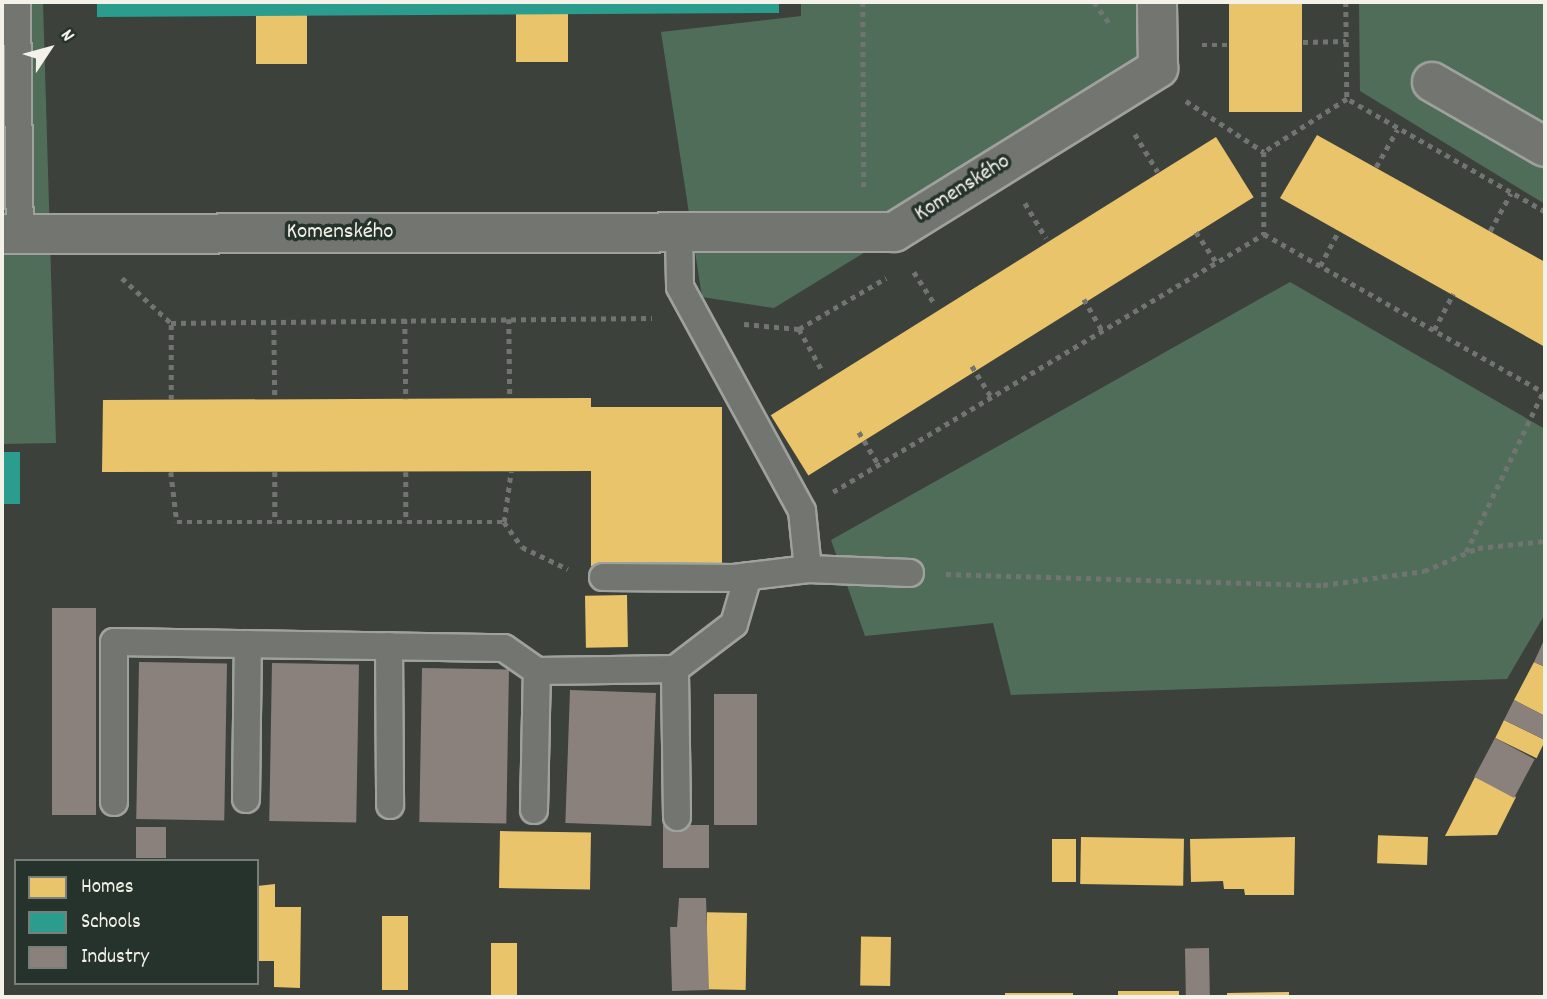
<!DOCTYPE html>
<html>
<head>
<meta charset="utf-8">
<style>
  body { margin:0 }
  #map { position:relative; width:1547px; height:999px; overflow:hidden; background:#3d413c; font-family:Dekko,sans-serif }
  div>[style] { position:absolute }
  .green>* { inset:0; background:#506d5a }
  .homes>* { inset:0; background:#e9c46a; transform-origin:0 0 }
  .schools>* { inset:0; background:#2a9d8f; transform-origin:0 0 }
  .industry>* { inset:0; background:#8a817c; transform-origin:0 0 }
  .path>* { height:4.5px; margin-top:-2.25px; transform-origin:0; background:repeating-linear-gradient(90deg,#717471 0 5px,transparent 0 10px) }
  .roads { filter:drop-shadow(2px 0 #9fa19d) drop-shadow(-2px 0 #9fa19d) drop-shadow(0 2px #9fa19d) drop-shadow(0 -2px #9fa19d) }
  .service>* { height:26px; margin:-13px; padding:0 13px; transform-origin:13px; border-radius:13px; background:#737570 }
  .minor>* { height:38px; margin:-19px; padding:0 19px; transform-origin:19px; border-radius:19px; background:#737570 }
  span { translate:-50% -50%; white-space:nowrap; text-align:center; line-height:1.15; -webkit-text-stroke:7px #26332d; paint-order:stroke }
  .street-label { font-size:23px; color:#f4f1e8 }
  .frame { position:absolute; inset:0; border:4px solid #f4f1e8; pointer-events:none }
  .legend { position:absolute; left:14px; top:859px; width:245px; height:126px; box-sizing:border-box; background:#26332d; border:2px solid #787f78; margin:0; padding:9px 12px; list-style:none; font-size:21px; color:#f4f1e8 }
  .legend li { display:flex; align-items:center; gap:14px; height:35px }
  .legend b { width:35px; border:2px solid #787f78 }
  .north { position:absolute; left:14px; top:14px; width:70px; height:70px; -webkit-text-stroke:5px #26332d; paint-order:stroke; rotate:54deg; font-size:19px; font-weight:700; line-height:28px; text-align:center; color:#f4f1e8 }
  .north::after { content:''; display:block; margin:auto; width:24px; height:32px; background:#f4f1e8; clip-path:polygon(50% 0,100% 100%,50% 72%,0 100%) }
</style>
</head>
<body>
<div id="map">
  <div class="green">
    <div style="clip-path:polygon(2px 2px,43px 2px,56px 443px,2px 444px)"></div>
    <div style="clip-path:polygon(801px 2px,1177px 2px,1175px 62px,774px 308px,702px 297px,661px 32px,801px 16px)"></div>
    <div style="clip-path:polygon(1359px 2px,1545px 2px,1545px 204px,1360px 91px)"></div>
    <div style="clip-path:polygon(1290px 282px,1545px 429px,1545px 614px,1507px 679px,1011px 695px,993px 623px,865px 636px,831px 540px)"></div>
  </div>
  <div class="homes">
    <div style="left:1229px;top:2px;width:73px;height:110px"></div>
    <div style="left:516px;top:12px;width:52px;height:50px"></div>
    <div style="left:256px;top:14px;width:51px;height:50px"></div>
    <div style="clip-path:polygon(1317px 135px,1545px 262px,1545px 347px,1280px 198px)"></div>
    <div style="left:1216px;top:137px;width:71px;height:525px;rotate:58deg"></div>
    <div style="clip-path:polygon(591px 398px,591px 407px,722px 407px,722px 565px,591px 566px,591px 471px,102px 472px,103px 400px)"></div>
    <div style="left:627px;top:595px;width:52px;height:42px;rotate:89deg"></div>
    <div style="clip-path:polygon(1534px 662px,1545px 667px,1545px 716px,1514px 700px)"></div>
    <div style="left:1504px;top:720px;width:46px;height:20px;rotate:26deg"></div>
    <div style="clip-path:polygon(1475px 777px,1516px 797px,1497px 835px,1445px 836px)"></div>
    <div style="left:500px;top:831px;width:91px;height:57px;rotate:1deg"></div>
    <div style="left:1081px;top:837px;width:103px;height:47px;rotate:1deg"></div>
    <div style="clip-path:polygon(1295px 837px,1294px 895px,1245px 895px,1244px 889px,1224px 889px,1223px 881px,1191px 882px,1190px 839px)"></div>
    <div style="left:1428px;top:837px;width:28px;height:50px;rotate:92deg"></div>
    <div style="left:1052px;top:839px;width:24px;height:43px"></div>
    <div style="clip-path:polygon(275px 884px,275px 907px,301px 907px,300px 988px,274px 987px,274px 961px,257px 961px,257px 886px)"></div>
    <div style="left:747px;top:913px;width:77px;height:40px;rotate:91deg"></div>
    <div style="left:382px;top:916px;width:26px;height:74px"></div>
    <div style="left:891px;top:937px;width:49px;height:30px;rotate:91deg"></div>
    <div style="left:491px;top:943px;width:26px;height:54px"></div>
    <div style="left:1118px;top:991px;width:61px;height:6px"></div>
    <div style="clip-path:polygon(1289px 992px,1289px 997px,1227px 997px,1227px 993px)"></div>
    <div style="left:1005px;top:993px;width:68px;height:4px"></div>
  </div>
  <div class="schools">
    <div style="clip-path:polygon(97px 2px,779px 2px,779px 13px,97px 17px)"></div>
    <div style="left:2px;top:452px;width:18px;height:52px"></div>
  </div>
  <div class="industry">
    <div style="left:52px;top:608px;width:44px;height:207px"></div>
    <div style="clip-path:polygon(1545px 638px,1545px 667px,1534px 662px)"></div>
    <div style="left:139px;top:662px;width:88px;height:157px;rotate:1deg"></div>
    <div style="left:272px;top:663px;width:87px;height:158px;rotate:1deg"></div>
    <div style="left:422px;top:668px;width:87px;height:154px;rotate:1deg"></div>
    <div style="left:570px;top:690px;width:86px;height:133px;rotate:2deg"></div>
    <div style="left:714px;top:694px;width:43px;height:131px"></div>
    <div style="clip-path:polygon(1514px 700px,1545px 716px,1545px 740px,1504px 720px)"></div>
    <div style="left:1495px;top:738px;width:45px;height:44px;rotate:28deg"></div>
    <div style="left:663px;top:825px;width:46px;height:43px"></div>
    <div style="left:136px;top:827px;width:30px;height:31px"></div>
    <div style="clip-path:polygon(679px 898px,706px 898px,709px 990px,672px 991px,670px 927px,677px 927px)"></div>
    <div style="left:1209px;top:948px;width:49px;height:24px;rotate:89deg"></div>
  </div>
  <div class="path">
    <div style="left:863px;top:2px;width:188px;rotate:89.7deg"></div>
    <div style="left:1094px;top:2px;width:29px;rotate:54deg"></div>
    <div style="left:1346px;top:2px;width:97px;rotate:89.4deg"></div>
    <div style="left:1303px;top:42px;width:43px;rotate:-1.3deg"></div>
    <div style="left:1202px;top:45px;width:28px"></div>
    <div style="left:1186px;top:101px;width:93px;rotate:33.2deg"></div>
    <div style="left:1135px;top:134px;width:44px;rotate:58.8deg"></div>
    <div style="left:1376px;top:167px;width:43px;rotate:-60.4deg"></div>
    <div style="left:1025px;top:203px;width:41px;rotate:59deg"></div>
    <div style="left:1545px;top:212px;width:228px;rotate:-150.3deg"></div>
    <div style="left:1347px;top:99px;width:98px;rotate:147.4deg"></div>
    <div style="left:1264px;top:152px;width:82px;rotate:90deg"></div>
    <div style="left:1264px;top:234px;width:323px;rotate:29.5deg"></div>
    <div style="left:1490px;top:231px;width:43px;rotate:-61.1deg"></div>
    <div style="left:1196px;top:232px;width:36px;rotate:56deg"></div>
    <div style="left:1320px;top:266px;width:40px;rotate:-62deg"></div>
    <div style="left:914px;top:272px;width:38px;rotate:57deg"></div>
    <div style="left:122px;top:278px;width:67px;rotate:42.6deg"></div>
    <div style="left:171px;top:323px;width:481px;rotate:-0.6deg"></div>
    <div style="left:1084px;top:299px;width:36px;rotate:60deg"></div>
    <div style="left:405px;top:319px;width:80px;rotate:89.3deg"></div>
    <div style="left:509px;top:319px;width:79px;rotate:89.3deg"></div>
    <div style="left:274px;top:320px;width:79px;rotate:89.3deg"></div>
    <div style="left:744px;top:324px;width:55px;rotate:5.2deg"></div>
    <div style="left:799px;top:329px;width:101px;rotate:-30.4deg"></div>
    <div style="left:799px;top:329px;width:47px;rotate:60.7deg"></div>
    <div style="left:1434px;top:330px;width:41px;rotate:-62.2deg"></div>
    <div style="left:972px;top:366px;width:36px;rotate:58deg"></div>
    <div style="left:171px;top:400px;width:77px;rotate:-90deg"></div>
    <div style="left:859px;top:432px;width:37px;rotate:59deg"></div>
    <div style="left:171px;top:472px;width:50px;rotate:83.2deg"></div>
    <div style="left:177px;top:522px;width:327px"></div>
    <div style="left:504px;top:522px;width:31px;rotate:54deg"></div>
    <div style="left:522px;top:547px;width:51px;rotate:25.6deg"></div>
    <div style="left:275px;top:472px;width:50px;rotate:90deg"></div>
    <div style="left:406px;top:472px;width:50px;rotate:90deg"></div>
    <div style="left:833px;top:492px;width:502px;rotate:-30.91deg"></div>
    <div style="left:504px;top:522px;width:51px;rotate:-82.2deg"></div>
    <div style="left:1466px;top:552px;width:178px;rotate:-64.3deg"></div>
    <div style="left:946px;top:574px;width:377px;rotate:1.7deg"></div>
    <div style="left:1323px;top:585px;width:102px;rotate:-7.9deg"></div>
    <div style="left:1424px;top:571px;width:59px;rotate:-23.1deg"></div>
    <div style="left:1478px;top:548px;width:67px;rotate:-6deg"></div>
  </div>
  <div class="roads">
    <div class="service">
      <div style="left:17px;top:2px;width:232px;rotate:89.3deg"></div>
      <div style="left:679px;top:233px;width:54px;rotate:88.9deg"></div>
      <div style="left:680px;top:287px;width:255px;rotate:61.4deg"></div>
      <div style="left:802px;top:511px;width:58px;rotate:84.1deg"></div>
      <div style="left:808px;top:569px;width:102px;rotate:2.2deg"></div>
      <div style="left:603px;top:577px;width:131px;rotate:0.4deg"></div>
      <div style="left:734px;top:578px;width:75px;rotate:-6.9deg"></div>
      <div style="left:389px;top:646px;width:159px;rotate:89.6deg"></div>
      <div style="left:246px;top:799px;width:155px;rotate:-89.3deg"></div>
      <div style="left:114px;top:802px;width:160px;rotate:-90deg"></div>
      <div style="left:114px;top:642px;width:390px;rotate:0.9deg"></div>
      <div style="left:504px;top:648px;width:40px;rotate:34.9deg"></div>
      <div style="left:537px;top:671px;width:138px;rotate:-0.8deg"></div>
      <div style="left:534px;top:810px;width:139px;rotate:-88.8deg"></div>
      <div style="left:677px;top:817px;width:148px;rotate:-90.8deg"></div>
      <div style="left:675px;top:669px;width:74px;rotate:-37.3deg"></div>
      <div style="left:734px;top:624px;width:50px;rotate:-73.7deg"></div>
    </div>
    <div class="minor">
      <div style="left:1432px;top:82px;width:130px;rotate:29.9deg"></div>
      <div style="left:2px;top:234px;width:892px;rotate:-0.13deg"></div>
      <div style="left:894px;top:232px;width:311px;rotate:-31.8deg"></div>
      <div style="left:1158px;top:68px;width:66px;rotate:-90.9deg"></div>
    </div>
  </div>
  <div class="street-label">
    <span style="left:963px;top:189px;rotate:-32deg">Komenského</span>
    <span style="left:340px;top:233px">Komenského</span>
  </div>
  <div class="frame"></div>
  <ul class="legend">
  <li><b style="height:19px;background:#e9c46a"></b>Homes</li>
  <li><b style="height:19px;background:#2a9d8f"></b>Schools</li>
  <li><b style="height:19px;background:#8a817c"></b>Industry</li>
  </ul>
  <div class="north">N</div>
</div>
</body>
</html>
